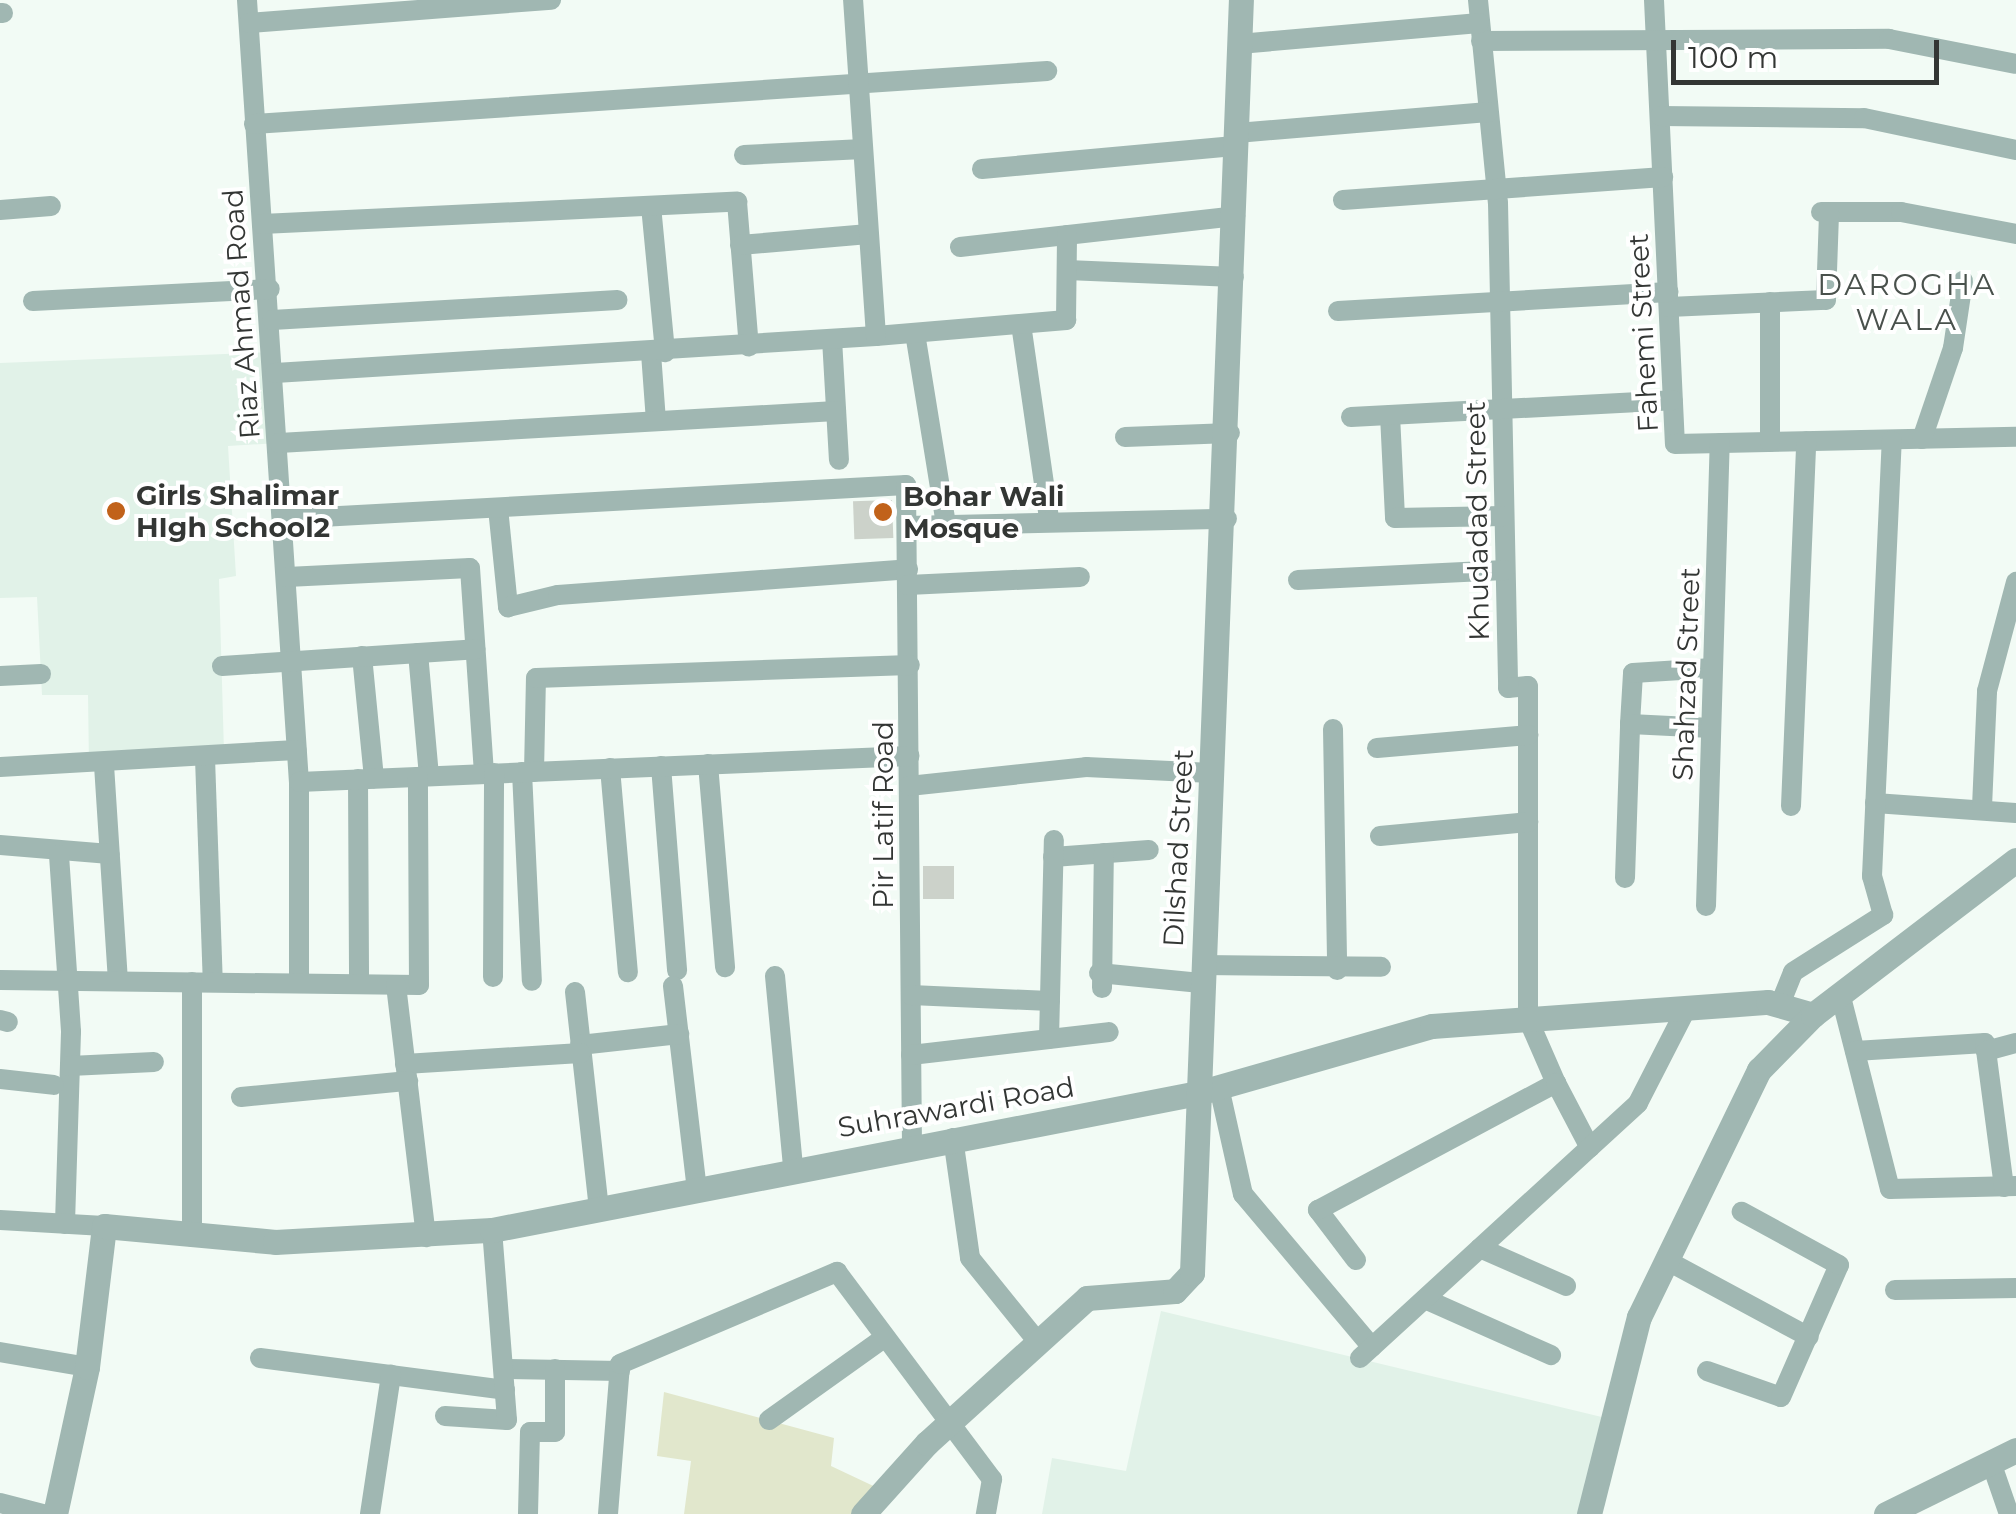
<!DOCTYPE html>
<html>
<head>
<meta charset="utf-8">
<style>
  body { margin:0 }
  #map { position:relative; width:2016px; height:1514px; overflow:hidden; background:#f2fbf5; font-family:Montserrat,sans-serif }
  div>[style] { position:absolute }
  .built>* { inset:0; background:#e1f2e8 }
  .green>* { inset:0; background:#e1e7cc }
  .building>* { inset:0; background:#ccd2ca; transform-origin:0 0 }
  .minor>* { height:20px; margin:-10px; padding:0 10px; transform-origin:10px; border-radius:10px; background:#a0b7b2 }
  .tertiary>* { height:25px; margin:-12.5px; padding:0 12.5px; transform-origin:12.5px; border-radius:12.5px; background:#a0b7b2 }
  .dots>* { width:28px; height:28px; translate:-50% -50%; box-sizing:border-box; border:5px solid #fff; border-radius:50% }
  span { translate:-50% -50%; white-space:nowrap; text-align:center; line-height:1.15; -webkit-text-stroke:8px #fff; paint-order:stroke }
  .street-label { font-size:28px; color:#333634 }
  .poi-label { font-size:28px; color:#333634; font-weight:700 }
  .left { translate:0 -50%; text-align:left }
  .neighbourhood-label { font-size:30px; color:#49514c; letter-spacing:2.5px }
  .scale { position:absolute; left:1671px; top:40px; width:268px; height:45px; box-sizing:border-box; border:5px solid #333634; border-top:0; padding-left:12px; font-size:30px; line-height:35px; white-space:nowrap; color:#333634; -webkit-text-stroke:8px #fff; paint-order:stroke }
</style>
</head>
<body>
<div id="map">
  <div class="built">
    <div style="clip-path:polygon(274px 352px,279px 443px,228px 446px,236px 576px,219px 579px,224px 752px,89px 766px,88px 695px,42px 695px,37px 597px,0 598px,0 363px)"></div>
    <div style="clip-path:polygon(1161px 1311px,1610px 1419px,1592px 1514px,1042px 1514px,1052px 1458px,1126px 1471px)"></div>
  </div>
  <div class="green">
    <div style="clip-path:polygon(664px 1392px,834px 1438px,831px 1466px,884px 1491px,862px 1514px,684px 1514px,691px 1461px,657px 1456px)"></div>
  </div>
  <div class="building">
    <div style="left:892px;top:500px;width:38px;height:39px;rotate:88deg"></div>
    <div style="left:923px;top:866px;width:31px;height:33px"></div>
  </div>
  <div class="minor">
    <div style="left:247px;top:0;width:784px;rotate:86.2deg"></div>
    <div style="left:299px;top:782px;width:201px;rotate:90deg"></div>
    <div style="left:1478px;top:0;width:204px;rotate:84.4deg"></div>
    <div style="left:1498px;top:203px;width:485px;rotate:88.8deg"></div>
    <div style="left:1508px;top:688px;width:20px;rotate:-6deg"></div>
    <div style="left:1528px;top:686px;width:333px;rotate:90deg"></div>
    <div style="left:1528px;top:1019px;width:70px;rotate:66.4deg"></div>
    <div style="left:1654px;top:0;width:444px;rotate:87.3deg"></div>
    <div style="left:1675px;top:444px;width:341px;rotate:-1.2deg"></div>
    <div style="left:0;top:13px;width:3px"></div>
    <div style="left:249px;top:23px;width:303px;rotate:-4.4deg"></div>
    <div style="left:1481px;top:41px;width:408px;rotate:-0.3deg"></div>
    <div style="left:1889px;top:39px;width:129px;rotate:11.1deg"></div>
    <div style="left:1239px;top:44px;width:241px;rotate:-5deg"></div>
    <div style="left:1660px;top:116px;width:204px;rotate:0.6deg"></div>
    <div style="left:1864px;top:118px;width:155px;rotate:11.9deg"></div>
    <div style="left:254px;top:124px;width:795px;rotate:-3.82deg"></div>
    <div style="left:1237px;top:133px;width:252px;rotate:-4.8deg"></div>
    <div style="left:744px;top:155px;width:119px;rotate:-2.9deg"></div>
    <div style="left:982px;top:169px;width:256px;rotate:-5.2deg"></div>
    <div style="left:1343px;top:200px;width:321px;rotate:-4.1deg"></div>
    <div style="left:651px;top:206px;width:147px;rotate:84.5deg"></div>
    <div style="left:0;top:210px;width:51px;rotate:-4.5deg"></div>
    <div style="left:1821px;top:212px;width:80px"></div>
    <div style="left:1901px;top:212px;width:117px;rotate:10.8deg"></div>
    <div style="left:262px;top:224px;width:476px;rotate:-2.7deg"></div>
    <div style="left:737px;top:202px;width:145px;rotate:85.3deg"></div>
    <div style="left:740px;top:245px;width:129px;rotate:-4.9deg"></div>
    <div style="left:960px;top:247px;width:277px;rotate:-6.4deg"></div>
    <div style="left:1067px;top:270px;width:167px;rotate:2.4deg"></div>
    <div style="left:33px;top:301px;width:237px;rotate:-2.9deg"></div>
    <div style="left:1669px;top:307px;width:157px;rotate:-2.6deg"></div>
    <div style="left:1826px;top:300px;width:88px;rotate:-88deg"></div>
    <div style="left:1338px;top:311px;width:331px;rotate:-3.3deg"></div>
    <div style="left:272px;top:320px;width:346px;rotate:-3.3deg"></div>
    <div style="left:1021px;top:324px;width:197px;rotate:81.8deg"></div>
    <div style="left:915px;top:333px;width:193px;rotate:80.8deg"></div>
    <div style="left:876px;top:336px;width:191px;rotate:-4.8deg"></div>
    <div style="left:1066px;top:320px;width:85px;rotate:-89.3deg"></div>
    <div style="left:832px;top:339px;width:121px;rotate:86.7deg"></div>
    <div style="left:651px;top:353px;width:68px;rotate:85.8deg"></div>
    <div style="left:275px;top:373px;width:602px;rotate:-3.52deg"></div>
    <div style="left:876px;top:336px;width:337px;rotate:-93.9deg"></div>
    <div style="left:1390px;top:415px;width:103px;rotate:87.2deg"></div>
    <div style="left:1395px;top:518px;width:109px;rotate:-1.1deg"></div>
    <div style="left:1351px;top:417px;width:322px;rotate:-3deg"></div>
    <div style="left:1125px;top:437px;width:105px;rotate:-2.2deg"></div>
    <div style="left:1922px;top:439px;width:96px;rotate:-71.2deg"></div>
    <div style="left:1953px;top:348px;width:68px;rotate:-81.5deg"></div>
    <div style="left:1770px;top:442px;width:140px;rotate:-90deg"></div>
    <div style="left:279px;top:443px;width:558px;rotate:-3.29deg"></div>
    <div style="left:498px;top:508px;width:100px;rotate:84.2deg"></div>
    <div style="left:508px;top:607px;width:51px;rotate:-13.5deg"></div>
    <div style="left:558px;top:595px;width:351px;rotate:-4.2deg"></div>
    <div style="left:284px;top:519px;width:623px;rotate:-3.13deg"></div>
    <div style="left:906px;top:485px;width:661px;rotate:89.48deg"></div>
    <div style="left:907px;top:526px;width:320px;rotate:-1.3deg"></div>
    <div style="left:287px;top:577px;width:183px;rotate:-2.8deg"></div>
    <div style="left:470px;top:568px;width:206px;rotate:86.1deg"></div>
    <div style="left:1298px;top:580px;width:207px;rotate:-2.8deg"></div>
    <div style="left:908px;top:585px;width:172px;rotate:-2.7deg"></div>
    <div style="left:418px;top:653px;width:123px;rotate:84.9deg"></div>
    <div style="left:362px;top:656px;width:123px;rotate:84.4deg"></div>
    <div style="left:222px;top:666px;width:254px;rotate:-3.8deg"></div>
    <div style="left:0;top:676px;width:41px;rotate:-2.8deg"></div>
    <div style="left:1630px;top:724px;width:51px;rotate:-86.6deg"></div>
    <div style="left:1633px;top:673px;width:80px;rotate:-3.6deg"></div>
    <div style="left:1333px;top:729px;width:241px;rotate:89deg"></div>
    <div style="left:1377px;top:748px;width:152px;rotate:-4.9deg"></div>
    <div style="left:205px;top:758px;width:224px;rotate:88deg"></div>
    <div style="left:708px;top:764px;width:204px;rotate:85.2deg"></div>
    <div style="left:104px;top:765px;width:216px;rotate:86.3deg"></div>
    <div style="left:661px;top:766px;width:205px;rotate:85.5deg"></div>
    <div style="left:0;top:767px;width:297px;rotate:-3.3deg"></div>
    <div style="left:610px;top:768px;width:205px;rotate:85deg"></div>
    <div style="left:522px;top:772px;width:209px;rotate:87.3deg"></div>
    <div style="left:534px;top:772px;width:94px;rotate:-88.8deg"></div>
    <div style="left:536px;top:678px;width:374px;rotate:-2deg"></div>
    <div style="left:358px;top:779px;width:204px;rotate:89.7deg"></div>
    <div style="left:299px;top:782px;width:611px;rotate:-2.44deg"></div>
    <div style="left:909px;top:786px;width:178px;rotate:-6.1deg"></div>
    <div style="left:1086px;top:767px;width:126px;rotate:2.7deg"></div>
    <div style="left:1875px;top:803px;width:141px;rotate:4.1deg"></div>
    <div style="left:1791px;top:806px;width:365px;rotate:-87.6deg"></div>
    <div style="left:1982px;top:807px;width:116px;rotate:-87.5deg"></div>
    <div style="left:1987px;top:691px;width:113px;rotate:-75.1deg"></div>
    <div style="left:1380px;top:836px;width:149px;rotate:-5.4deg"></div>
    <div style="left:0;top:845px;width:110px;rotate:4.7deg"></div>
    <div style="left:59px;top:855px;width:177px;rotate:86.1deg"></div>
    <div style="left:71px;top:1032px;width:192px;rotate:91.8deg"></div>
    <div style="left:1053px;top:857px;width:96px;rotate:-4.2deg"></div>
    <div style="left:1625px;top:878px;width:154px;rotate:-88.1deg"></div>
    <div style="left:1630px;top:724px;width:81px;rotate:2.8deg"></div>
    <div style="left:1706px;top:906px;width:463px;rotate:-88.3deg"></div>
    <div style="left:1202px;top:965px;width:179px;rotate:0.6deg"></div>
    <div style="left:1099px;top:973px;width:102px;rotate:5.6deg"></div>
    <div style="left:775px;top:976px;width:193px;rotate:84.6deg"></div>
    <div style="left:493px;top:977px;width:204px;rotate:-89.7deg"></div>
    <div style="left:0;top:980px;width:419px;rotate:0.7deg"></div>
    <div style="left:419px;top:985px;width:208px;rotate:-90.3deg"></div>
    <div style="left:192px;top:982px;width:255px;rotate:90deg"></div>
    <div style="left:396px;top:985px;width:254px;rotate:83.2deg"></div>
    <div style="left:673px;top:986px;width:206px;rotate:83.3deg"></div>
    <div style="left:1102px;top:988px;width:135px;rotate:-89.2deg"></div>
    <div style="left:575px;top:992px;width:218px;rotate:83.7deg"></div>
    <div style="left:911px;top:995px;width:139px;rotate:2.5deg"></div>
    <div style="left:1841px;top:997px;width:198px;rotate:75.7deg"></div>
    <div style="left:1890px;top:1189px;width:126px;rotate:-1.4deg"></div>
    <div style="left:1781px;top:1002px;width:32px;rotate:-68deg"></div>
    <div style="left:1793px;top:972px;width:107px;rotate:-32.3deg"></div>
    <div style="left:1883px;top:915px;width:41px;rotate:-105.8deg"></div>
    <div style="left:1872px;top:876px;width:436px;rotate:-87.4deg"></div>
    <div style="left:0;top:1020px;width:8px;rotate:14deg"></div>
    <div style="left:1049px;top:1039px;width:199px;rotate:-88.6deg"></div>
    <div style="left:580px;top:1045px;width:100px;rotate:-6.3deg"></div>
    <div style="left:1855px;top:1051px;width:130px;rotate:-3.5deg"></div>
    <div style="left:1985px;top:1043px;width:8px;rotate:83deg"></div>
    <div style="left:911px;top:1055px;width:199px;rotate:-6.6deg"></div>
    <div style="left:405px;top:1064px;width:176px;rotate:-3.6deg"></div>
    <div style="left:70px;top:1066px;width:84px;rotate:-2.7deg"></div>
    <div style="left:0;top:1079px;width:54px;rotate:6.3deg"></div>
    <div style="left:1219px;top:1087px;width:110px;rotate:77.4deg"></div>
    <div style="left:1243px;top:1194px;width:200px;rotate:49.9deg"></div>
    <div style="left:241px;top:1097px;width:168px;rotate:-5.5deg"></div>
    <div style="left:953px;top:1138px;width:121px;rotate:81.9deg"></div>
    <div style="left:970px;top:1258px;width:108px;rotate:51deg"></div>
    <div style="left:2004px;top:1187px;width:137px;rotate:-97.5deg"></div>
    <div style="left:1986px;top:1051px;width:31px;rotate:-15deg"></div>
    <div style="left:0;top:1220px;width:104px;rotate:3.3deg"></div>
    <div style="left:1480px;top:1248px;width:94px;rotate:23.8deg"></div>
    <div style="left:1356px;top:1260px;width:63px;rotate:-127.2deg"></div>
    <div style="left:1318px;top:1210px;width:270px;rotate:-28.1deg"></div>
    <div style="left:1556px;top:1083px;width:73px;rotate:62.4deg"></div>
    <div style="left:1666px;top:1260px;width:162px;rotate:28.3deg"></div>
    <div style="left:1895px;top:1290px;width:121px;rotate:-0.9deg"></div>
    <div style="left:1425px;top:1299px;width:138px;rotate:24deg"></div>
    <div style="left:0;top:1352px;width:88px;rotate:9.8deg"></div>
    <div style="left:260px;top:1358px;width:247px;rotate:7.4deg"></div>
    <div style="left:1360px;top:1358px;width:377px;rotate:-42.5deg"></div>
    <div style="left:1638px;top:1103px;width:101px;rotate:-62.9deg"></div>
    <div style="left:504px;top:1369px;width:116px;rotate:1deg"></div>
    <div style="left:1707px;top:1371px;width:78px;rotate:19.4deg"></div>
    <div style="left:1781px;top:1397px;width:144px;rotate:-66.3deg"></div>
    <div style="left:1839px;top:1265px;width:111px;rotate:-151.3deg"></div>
    <div style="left:445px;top:1416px;width:62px;rotate:3.7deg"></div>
    <div style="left:507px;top:1420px;width:191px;rotate:-94.5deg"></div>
    <div style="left:769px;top:1420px;width:141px;rotate:-35.5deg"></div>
    <div style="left:1992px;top:1465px;width:52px;rotate:70.9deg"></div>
    <div style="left:0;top:1503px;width:44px;rotate:14.3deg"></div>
    <div style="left:370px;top:1514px;width:141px;rotate:-81.4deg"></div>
    <div style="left:528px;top:1514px;width:82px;rotate:-88.6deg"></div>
    <div style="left:530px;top:1432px;width:25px"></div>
    <div style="left:555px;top:1432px;width:63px;rotate:-90deg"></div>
    <div style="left:608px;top:1514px;width:150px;rotate:-85.4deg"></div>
    <div style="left:620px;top:1364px;width:236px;rotate:-23deg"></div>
    <div style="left:837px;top:1272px;width:259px;rotate:53.2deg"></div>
    <div style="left:992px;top:1479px;width:36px;rotate:100deg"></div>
  </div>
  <div class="tertiary">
    <div style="left:55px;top:1514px;width:150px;rotate:-77.7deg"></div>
    <div style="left:87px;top:1367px;width:142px;rotate:-83.1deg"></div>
    <div style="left:104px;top:1226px;width:172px;rotate:5.3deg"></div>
    <div style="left:275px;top:1242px;width:217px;rotate:-3.2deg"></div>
    <div style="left:492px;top:1230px;width:719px;rotate:-10.98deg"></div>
    <div style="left:1198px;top:1093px;width:243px;rotate:-16deg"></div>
    <div style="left:1432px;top:1026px;width:337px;rotate:-4.1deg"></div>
    <div style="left:1768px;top:1002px;width:47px;rotate:16.1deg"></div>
    <div style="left:863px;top:1514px;width:96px;rotate:-48deg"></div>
    <div style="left:927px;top:1443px;width:216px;rotate:-42.2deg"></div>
    <div style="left:1087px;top:1298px;width:88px;rotate:-4.5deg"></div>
    <div style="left:1175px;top:1291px;width:25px;rotate:-47deg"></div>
    <div style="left:1192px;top:1273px;width:1274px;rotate:-87.8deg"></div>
    <div style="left:1589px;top:1514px;width:203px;rotate:-75.8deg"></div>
    <div style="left:1639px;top:1317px;width:275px;rotate:-64.1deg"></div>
    <div style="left:1759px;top:1070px;width:77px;rotate:-45.5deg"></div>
    <div style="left:1813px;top:1015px;width:255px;rotate:-37.4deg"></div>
    <div style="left:1886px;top:1514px;width:145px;rotate:-26.2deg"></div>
  </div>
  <div class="dots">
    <div style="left:116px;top:511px;background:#c1621a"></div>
    <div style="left:883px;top:512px;background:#c1621a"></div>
  </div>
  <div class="street-label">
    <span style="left:241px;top:314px;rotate:-94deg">Riaz Ahmad Road</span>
    <span style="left:1643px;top:333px;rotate:-93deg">Fahemi Street</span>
    <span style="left:1477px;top:521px;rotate:-91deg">Khudadad Street</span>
    <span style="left:1686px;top:674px;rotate:-88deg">Shahzad Street</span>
    <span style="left:883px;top:815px;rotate:-90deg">Pir Latif Road</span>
    <span style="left:1178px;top:848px;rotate:-87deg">Dilshad Street</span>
    <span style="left:956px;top:1107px;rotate:-10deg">Suhrawardi Road</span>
  </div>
  <div class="poi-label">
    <span class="left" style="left:136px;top:511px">Girls Shalimar<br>HIgh School2</span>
    <span class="left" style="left:903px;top:512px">Bohar Wali<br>Mosque</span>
  </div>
  <div class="neighbourhood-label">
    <span style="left:1907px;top:302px">DAROGHA<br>WALA</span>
  </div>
  <div class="scale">100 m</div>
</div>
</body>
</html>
